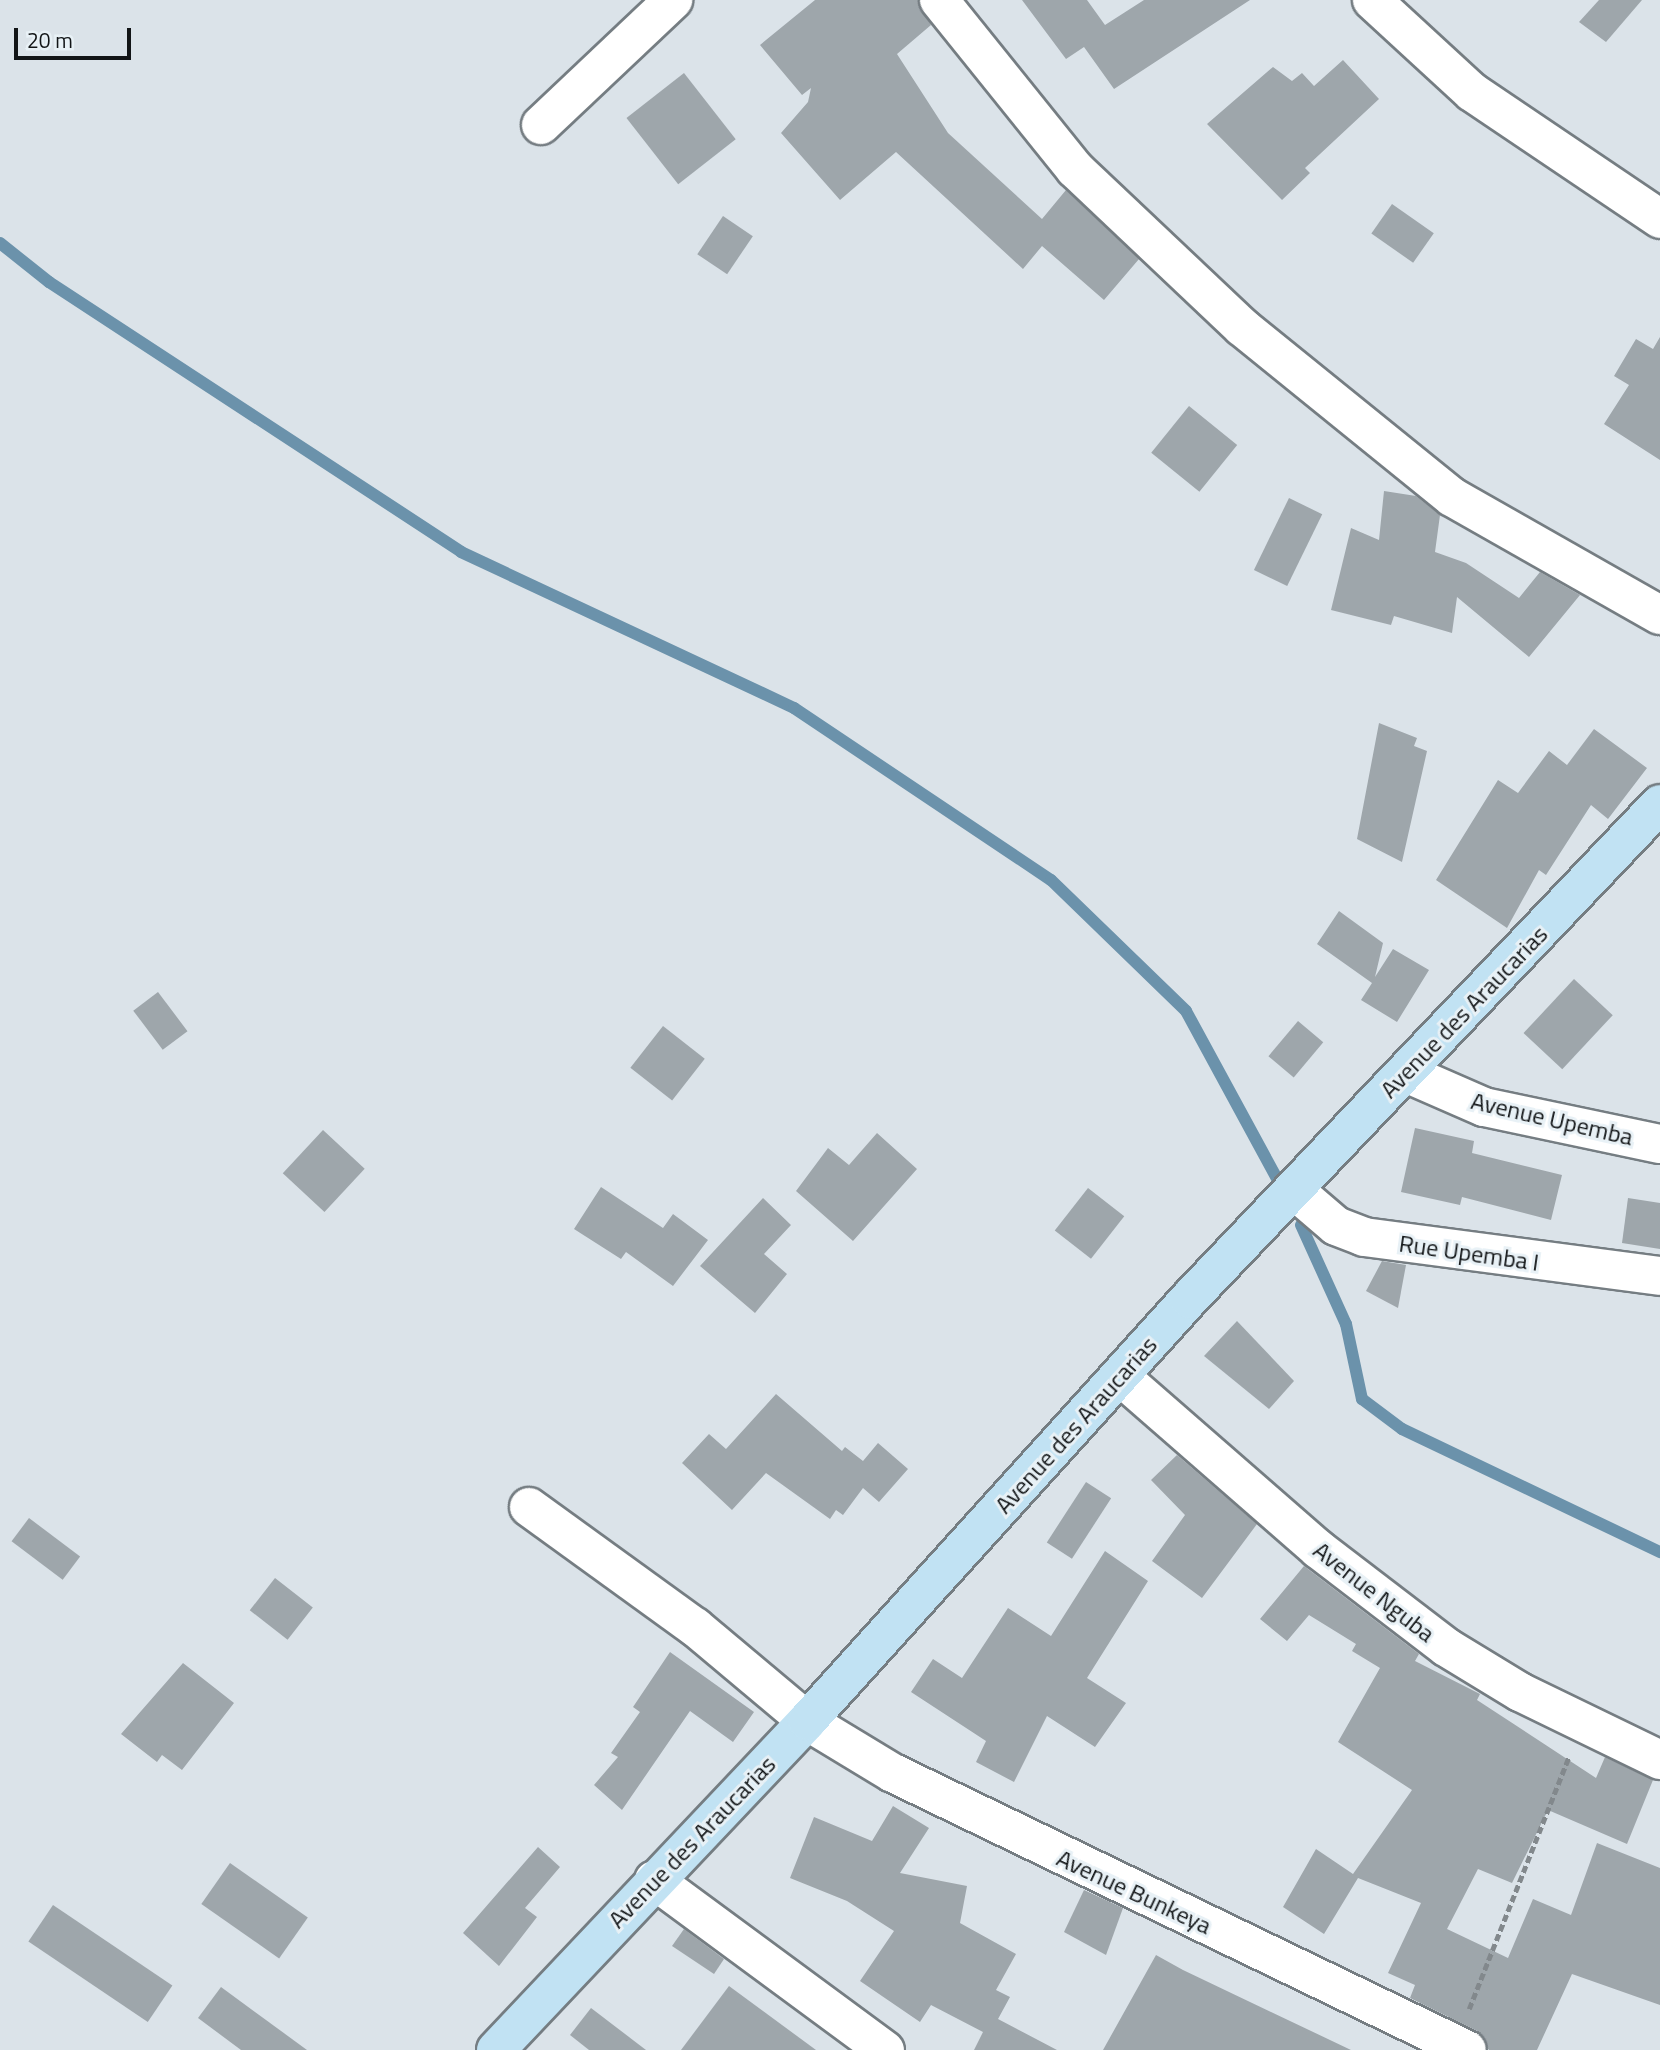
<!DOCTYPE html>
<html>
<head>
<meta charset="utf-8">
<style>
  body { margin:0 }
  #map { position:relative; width:1660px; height:2050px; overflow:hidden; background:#dbe3e9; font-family:"Titillium Web",sans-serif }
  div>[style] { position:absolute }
  .stream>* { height:12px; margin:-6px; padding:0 6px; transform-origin:6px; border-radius:6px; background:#6b92ab }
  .building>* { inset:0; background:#9ea6ab; transform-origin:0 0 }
  .path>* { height:4.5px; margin-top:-2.25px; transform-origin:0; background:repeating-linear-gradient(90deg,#82888c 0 7px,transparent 0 10.5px) }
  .roads { filter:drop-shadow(2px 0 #757d82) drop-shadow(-2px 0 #757d82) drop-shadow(0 2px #757d82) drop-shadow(0 -2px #757d82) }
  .street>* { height:38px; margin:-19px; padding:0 19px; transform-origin:19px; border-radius:19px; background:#fff }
  .secondary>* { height:38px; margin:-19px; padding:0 19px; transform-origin:19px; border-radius:19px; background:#c1e2f3 }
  span { translate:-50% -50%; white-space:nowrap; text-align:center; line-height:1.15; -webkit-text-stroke:6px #e8f1f6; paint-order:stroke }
  .street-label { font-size:24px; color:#121517 }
  .scale { position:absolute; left:14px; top:28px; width:117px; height:32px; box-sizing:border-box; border:4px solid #121517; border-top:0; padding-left:9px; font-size:21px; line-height:24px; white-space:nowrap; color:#121517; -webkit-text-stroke:5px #e8f1f6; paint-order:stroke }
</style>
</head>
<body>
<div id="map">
  <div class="stream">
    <div style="left:0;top:243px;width:63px;rotate:38.5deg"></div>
    <div style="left:49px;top:282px;width:493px;rotate:33.2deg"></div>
    <div style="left:461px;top:552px;width:368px;rotate:25.1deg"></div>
    <div style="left:794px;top:708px;width:309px;rotate:33.8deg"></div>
    <div style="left:1051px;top:880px;width:188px;rotate:44.1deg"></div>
    <div style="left:1186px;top:1011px;width:195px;rotate:61.5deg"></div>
    <div style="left:1301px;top:1225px;width:109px;rotate:65.6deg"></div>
    <div style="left:1346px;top:1324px;width:77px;rotate:78deg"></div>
    <div style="left:1362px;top:1399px;width:50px;rotate:36.9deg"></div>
    <div style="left:1402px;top:1429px;width:286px;rotate:25.5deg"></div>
  </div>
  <div class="building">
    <div style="clip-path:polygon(815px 0,918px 0,931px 25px,897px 54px,948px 133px,1042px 219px,1066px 190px,1139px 259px,1104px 300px,1042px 246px,1023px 269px,896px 152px,840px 200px,781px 133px,808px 102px,811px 88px,802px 95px,760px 45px)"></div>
    <div style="clip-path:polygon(1022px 0,1087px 0,1105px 25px,1144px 0,1250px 0,1114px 89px,1084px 47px,1066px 59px)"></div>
    <div style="clip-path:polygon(1599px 0,1642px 0,1606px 42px,1579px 22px)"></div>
    <div style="clip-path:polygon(1343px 60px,1379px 99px,1305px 168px,1310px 173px,1282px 200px,1207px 124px,1273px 67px,1292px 81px,1302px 73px,1314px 86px)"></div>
    <div style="left:684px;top:73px;width:84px;height:73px;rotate:52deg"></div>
    <div style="left:1392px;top:204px;width:51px;height:36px;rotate:35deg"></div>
    <div style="left:723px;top:216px;width:36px;height:46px;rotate:34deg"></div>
    <div style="clip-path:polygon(1660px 337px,1660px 460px,1604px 424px,1629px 385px,1614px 376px,1636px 339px,1653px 349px)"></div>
    <div style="left:1189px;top:406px;width:62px;height:60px;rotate:39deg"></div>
    <div style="clip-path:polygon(1384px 491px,1416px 496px,1440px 515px,1435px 552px,1466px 563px,1519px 598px,1540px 572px,1580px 595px,1529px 657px,1457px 597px,1452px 633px,1394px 616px,1391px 625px,1331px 610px,1351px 528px,1379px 540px)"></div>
    <div style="left:1289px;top:498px;width:37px;height:80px;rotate:26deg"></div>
    <div style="clip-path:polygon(1379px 723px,1417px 738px,1414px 746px,1427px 751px,1402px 862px,1357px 839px)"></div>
    <div style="clip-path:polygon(1594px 729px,1647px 768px,1608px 819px,1591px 805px,1546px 875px,1539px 870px,1507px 928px,1436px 880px,1498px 780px,1518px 793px,1549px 751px,1567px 765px)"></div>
    <div style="clip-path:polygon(1339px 911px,1383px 943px,1375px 977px,1393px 949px,1429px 970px,1397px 1022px,1361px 1000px,1372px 983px,1317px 944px)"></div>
    <div style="left:1574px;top:979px;width:53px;height:74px;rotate:43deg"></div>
    <div style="left:158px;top:992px;width:49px;height:31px;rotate:53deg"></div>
    <div style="left:1298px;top:1021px;width:33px;height:46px;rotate:40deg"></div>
    <div style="left:663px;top:1026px;width:53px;height:53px;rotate:38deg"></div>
    <div style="clip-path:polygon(1415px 1128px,1474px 1141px,1472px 1153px,1562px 1175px,1551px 1220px,1462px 1197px,1460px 1205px,1401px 1192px)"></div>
    <div style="left:323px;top:1130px;width:57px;height:59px;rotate:43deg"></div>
    <div style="clip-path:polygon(877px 1133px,917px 1169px,853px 1241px,796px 1191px,828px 1148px,849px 1165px)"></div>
    <div style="clip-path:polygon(601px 1187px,663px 1228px,673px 1214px,708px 1240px,673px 1286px,626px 1252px,621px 1259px,574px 1229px)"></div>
    <div style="left:1088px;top:1188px;width:46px;height:54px;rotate:38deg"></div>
    <div style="clip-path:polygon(763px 1198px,791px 1225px,764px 1254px,787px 1274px,755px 1313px,700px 1266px)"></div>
    <div style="clip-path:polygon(1628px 1198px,1660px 1203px,1660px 1249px,1622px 1243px)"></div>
    <div style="clip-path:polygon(1382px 1261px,1406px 1265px,1398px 1308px,1366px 1291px)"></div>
    <div style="clip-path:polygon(1237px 1321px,1294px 1381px,1269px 1409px,1204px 1356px)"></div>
    <div style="clip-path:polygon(776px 1394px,842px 1451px,845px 1447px,863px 1461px,878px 1443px,908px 1469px,879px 1502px,863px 1488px,843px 1515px,836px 1510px,830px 1519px,766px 1473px,732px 1510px,682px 1463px,709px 1434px,726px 1449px)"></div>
    <div style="clip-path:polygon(1177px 1455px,1257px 1524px,1202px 1598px,1152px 1561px,1185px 1515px,1151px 1480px)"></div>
    <div style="left:1086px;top:1482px;width:30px;height:72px;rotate:33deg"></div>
    <div style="left:29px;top:1518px;width:64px;height:29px;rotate:37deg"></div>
    <div style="clip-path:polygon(1105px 1551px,1148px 1581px,1087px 1678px,1126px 1703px,1095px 1747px,1047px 1716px,1014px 1782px,976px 1762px,986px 1741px,911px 1692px,933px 1659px,962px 1678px,1008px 1608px,1051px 1636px)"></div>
    <div style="clip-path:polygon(1304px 1566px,1419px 1654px,1415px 1661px,1480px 1694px,1477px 1700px,1596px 1778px,1605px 1757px,1653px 1780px,1627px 1844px,1548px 1810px,1512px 1883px,1478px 1869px,1447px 1929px,1508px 1958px,1533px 1899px,1571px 1915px,1597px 1843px,1660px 1868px,1660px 2005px,1572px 1974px,1537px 2050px,1489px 2050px,1477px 2031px,1410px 1998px,1415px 1985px,1388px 1973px,1421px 1903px,1358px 1878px,1324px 1934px,1283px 1907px,1316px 1849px,1353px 1874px,1412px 1790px,1338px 1742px,1380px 1668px,1352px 1651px,1356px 1644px,1309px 1615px,1287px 1641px,1260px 1619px)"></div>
    <div style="left:275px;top:1578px;width:48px;height:41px;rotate:38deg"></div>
    <div style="clip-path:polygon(670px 1652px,754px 1712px,733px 1742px,690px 1711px,622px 1810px,594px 1785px,618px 1757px,611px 1753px,640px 1712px,633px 1707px)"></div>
    <div style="clip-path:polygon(183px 1663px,234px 1703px,182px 1770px,162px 1755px,157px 1762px,121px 1734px)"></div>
    <div style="clip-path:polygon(893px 1806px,929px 1828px,900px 1873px,967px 1886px,960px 1923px,1016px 1954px,996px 1990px,1010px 1997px,998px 2019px,1057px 2050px,974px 2050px,983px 2032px,931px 2005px,920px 2022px,860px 1981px,894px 1931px,847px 1901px,790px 1878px,814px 1817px,872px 1841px)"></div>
    <div style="clip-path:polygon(538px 1847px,560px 1867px,525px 1908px,537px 1917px,499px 1966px,463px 1933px)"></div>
    <div style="left:230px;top:1863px;width:95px;height:50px;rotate:35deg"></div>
    <div style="clip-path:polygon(1084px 1890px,1123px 1908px,1106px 1955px,1064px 1932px)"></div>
    <div style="left:53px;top:1905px;width:144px;height:44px;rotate:34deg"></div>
    <div style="clip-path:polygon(684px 1929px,724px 1959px,714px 1974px,672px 1946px)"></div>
    <div style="clip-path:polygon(1156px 1955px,1183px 1970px,1351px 2050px,1103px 2050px)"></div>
    <div style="clip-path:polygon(729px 1986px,816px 2050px,681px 2050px)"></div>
    <div style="clip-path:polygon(221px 1987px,307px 2050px,241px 2050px,198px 2018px)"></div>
    <div style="clip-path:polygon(591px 2008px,646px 2050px,589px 2050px,570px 2035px)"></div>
  </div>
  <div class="path">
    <div style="left:1469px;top:2009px;width:271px;rotate:-68.4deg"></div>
  </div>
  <div class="roads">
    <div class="street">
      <div style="left:939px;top:0;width:217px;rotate:51.2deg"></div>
      <div style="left:1075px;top:169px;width:230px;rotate:43.4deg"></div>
      <div style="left:1242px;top:327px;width:270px;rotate:39deg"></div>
      <div style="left:1452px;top:497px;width:239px;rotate:29.6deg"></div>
      <div style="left:1372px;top:0;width:136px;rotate:42.6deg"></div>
      <div style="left:1472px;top:92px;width:227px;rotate:34deg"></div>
      <div style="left:541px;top:125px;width:182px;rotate:-43.4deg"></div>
      <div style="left:1406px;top:1073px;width:85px;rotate:23.6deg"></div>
      <div style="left:1484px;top:1107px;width:180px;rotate:11.9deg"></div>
      <div style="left:1294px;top:1190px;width:55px;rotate:40.6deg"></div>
      <div style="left:1336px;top:1226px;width:30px;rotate:21deg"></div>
      <div style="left:1364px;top:1237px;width:299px;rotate:7.5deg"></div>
      <div style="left:1121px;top:1377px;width:262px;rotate:41.1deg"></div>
      <div style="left:1318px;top:1549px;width:161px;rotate:37.4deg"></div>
      <div style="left:1446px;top:1647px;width:87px;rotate:31.3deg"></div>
      <div style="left:1520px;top:1692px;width:156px;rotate:25.9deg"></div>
      <div style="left:529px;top:1507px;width:205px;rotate:35.9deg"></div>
      <div style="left:695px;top:1627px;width:146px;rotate:40deg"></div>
      <div style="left:807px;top:1721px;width:100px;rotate:31.2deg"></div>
      <div style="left:893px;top:1773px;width:637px;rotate:25.76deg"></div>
      <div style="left:654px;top:1880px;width:287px;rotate:36.4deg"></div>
    </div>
    <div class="secondary">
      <div style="left:496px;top:2050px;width:453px;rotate:-46.6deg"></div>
      <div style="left:807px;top:1721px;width:569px;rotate:-47.85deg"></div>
      <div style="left:1189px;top:1299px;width:683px;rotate:-46.42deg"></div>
    </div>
  </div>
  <div class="street-label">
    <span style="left:1464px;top:1012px;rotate:-46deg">Avenue des Araucarias</span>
    <span style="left:1552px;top:1119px;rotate:13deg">Avenue Upemba</span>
    <span style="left:1469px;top:1253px;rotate:8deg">Rue Upemba I</span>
    <span style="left:1076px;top:1425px;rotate:-48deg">Avenue des Araucarias</span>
    <span style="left:1374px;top:1592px;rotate:38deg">Avenue Nguba</span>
    <span style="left:692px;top:1842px;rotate:-46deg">Avenue des Araucarias</span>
    <span style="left:1134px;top:1892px;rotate:25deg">Avenue Bunkeya</span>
  </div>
  <div class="scale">20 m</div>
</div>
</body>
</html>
